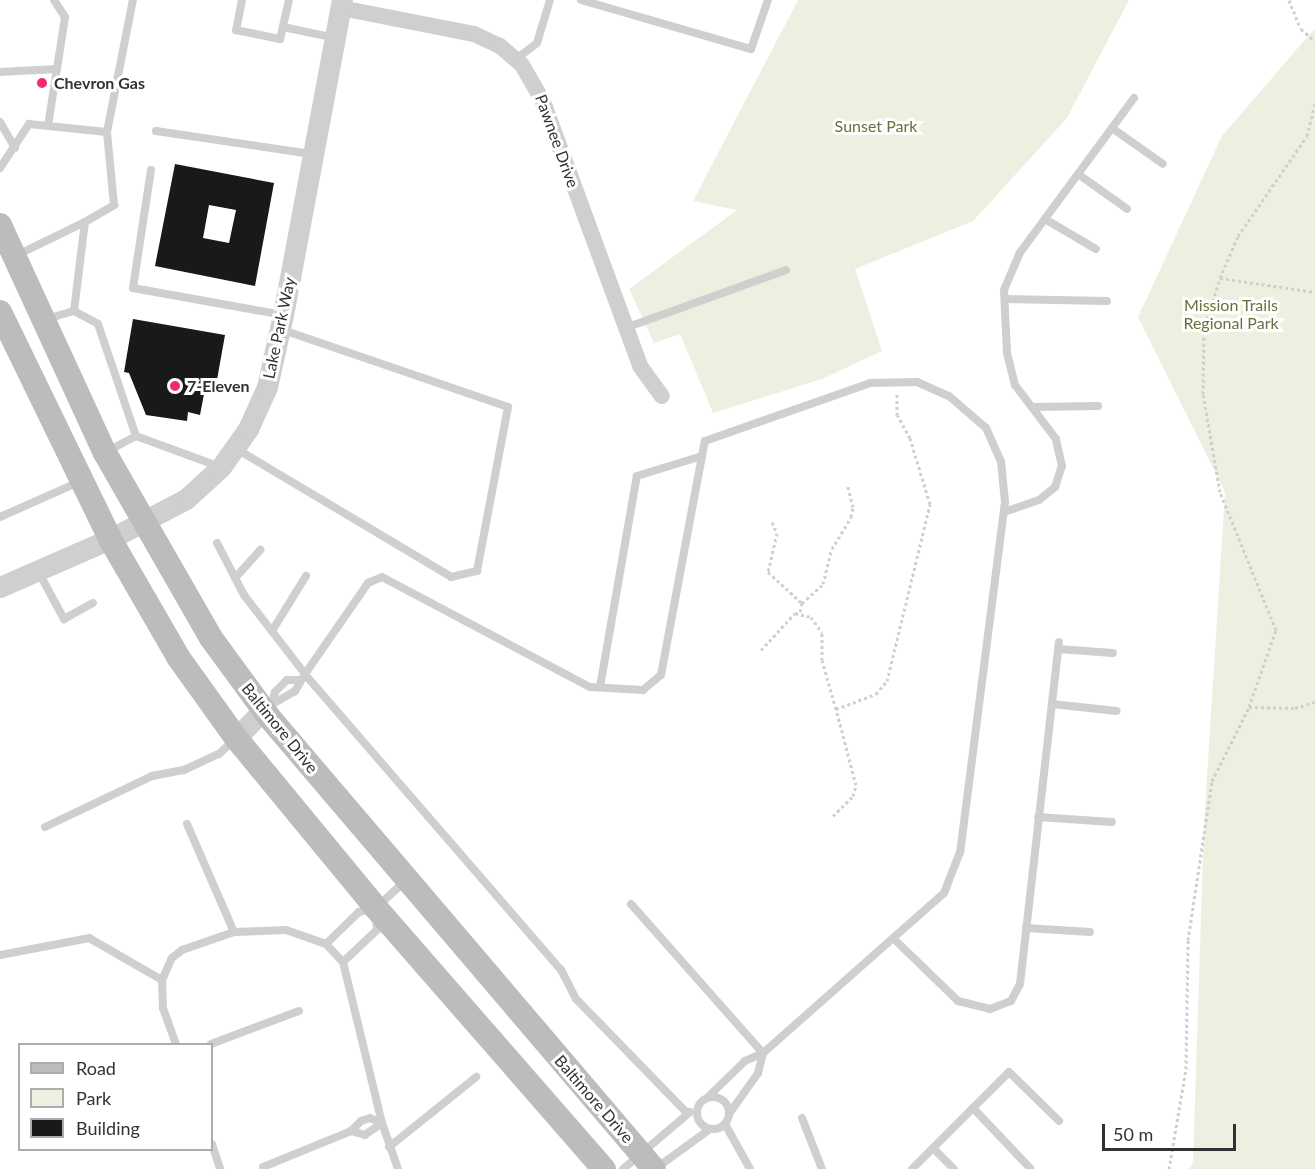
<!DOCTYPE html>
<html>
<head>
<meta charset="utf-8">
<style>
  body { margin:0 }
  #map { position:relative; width:1315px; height:1169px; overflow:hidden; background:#fff; font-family:Lato,sans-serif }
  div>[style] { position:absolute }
  .green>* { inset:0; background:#edf0e0 }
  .building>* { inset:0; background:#191919 }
  .path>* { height:3px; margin-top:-1.5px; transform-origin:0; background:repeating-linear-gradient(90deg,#cfcfcf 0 3px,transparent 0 6px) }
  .service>* { height:8px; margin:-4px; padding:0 4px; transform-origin:4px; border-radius:4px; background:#cfcfcf }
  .service>.ring { margin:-4px; padding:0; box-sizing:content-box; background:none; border:8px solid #cfcfcf; border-radius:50% }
  .minor>* { height:16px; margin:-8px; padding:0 8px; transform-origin:8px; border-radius:8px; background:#cfcfcf }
  .tertiary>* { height:21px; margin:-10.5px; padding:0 10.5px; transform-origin:10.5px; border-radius:10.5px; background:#cfcfcf }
  .secondary>* { height:24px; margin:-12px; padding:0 12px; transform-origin:12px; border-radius:12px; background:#bcbcbc }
  .dots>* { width:16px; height:16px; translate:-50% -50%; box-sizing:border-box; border:3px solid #fff; border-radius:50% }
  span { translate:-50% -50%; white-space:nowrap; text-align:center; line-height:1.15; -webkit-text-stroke:6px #fff; paint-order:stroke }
  .poi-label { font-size:16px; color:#323232; font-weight:700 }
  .left { translate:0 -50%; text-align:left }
  .park-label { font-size:16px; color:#64733b }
  .street-label { font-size:16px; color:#323232 }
  .legend { position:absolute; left:18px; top:1043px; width:195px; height:108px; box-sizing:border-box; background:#fff; border:2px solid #adadad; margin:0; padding:8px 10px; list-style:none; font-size:18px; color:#323232 }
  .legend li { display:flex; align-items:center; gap:12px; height:30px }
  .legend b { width:30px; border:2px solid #adadad }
  .scale { position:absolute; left:1102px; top:1124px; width:134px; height:27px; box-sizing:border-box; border:3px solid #323232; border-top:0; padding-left:8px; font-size:18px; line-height:21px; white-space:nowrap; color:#323232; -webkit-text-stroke:4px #fff; paint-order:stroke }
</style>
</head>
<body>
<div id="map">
  <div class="green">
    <div style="clip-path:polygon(798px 0,1129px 0,1067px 118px,973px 221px,855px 269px,882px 351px,822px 379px,713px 413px,680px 334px,654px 343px,629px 289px,737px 210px,693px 201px)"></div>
    <div style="clip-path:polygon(1315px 28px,1315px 1169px,1189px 1169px,1193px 1162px,1204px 824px,1225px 492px,1138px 317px,1222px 136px)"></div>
  </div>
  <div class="building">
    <div style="clip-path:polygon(evenodd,175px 164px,274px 183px,255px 286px,155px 266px,175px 164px,209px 205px,236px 210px,229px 243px,203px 238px,209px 205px)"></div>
    <div style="clip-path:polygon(133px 319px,225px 335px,215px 391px,205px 389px,200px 415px,188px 412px,187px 421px,146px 415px,129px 373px,124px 372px)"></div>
  </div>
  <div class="path">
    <div style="left:1289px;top:0;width:31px;rotate:68deg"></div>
    <div style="left:1301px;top:29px;width:18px;rotate:41deg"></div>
    <div style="left:1220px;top:278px;width:96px;rotate:8.4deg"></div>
    <div style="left:772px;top:522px;width:12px;rotate:66deg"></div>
    <div style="left:777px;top:533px;width:40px;rotate:103deg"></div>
    <div style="left:768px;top:572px;width:46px;rotate:42.4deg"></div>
    <div style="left:802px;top:603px;width:10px;rotate:101deg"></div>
    <div style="left:802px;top:603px;width:28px;rotate:-42deg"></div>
    <div style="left:823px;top:584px;width:36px;rotate:-76deg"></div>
    <div style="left:832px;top:549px;width:37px;rotate:-59deg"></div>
    <div style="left:851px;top:517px;width:10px;rotate:-79deg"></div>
    <div style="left:853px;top:507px;width:21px;rotate:-104deg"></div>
    <div style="left:761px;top:650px;width:50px;rotate:-47.4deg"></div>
    <div style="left:795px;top:613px;width:16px;rotate:14deg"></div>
    <div style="left:811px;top:617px;width:19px;rotate:55deg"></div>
    <div style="left:822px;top:633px;width:27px;rotate:90deg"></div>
    <div style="left:822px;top:660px;width:51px;rotate:74.1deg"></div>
    <div style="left:1249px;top:707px;width:46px;rotate:1.2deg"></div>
    <div style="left:1295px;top:708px;width:21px;rotate:-17deg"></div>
    <div style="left:833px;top:816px;width:28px;rotate:-45deg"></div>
    <div style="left:853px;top:796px;width:11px;rotate:-75deg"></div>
    <div style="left:856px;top:785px;width:79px;rotate:-104.7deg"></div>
    <div style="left:836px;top:709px;width:43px;rotate:-20.6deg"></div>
    <div style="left:876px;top:694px;width:17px;rotate:-50deg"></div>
    <div style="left:887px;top:681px;width:182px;rotate:-76.3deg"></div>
    <div style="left:930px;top:504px;width:69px;rotate:-106.9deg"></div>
    <div style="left:910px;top:438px;width:26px;rotate:-119deg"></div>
    <div style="left:897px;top:415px;width:22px;rotate:-90deg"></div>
    <div style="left:1169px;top:1169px;width:101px;rotate:-80.4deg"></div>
    <div style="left:1186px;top:1069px;width:129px;rotate:-89.1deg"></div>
    <div style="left:1188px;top:940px;width:161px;rotate:-81.4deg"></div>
    <div style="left:1212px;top:781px;width:83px;rotate:-63.4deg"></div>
    <div style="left:1249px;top:707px;width:82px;rotate:-70.7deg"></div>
    <div style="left:1276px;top:630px;width:149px;rotate:-112.1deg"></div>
    <div style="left:1220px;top:492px;width:99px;rotate:-99.8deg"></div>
    <div style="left:1203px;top:394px;width:64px;rotate:-89.1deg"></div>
    <div style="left:1204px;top:330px;width:54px;rotate:-72.9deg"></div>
    <div style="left:1220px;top:278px;width:46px;rotate:-66.8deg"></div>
    <div style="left:1238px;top:236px;width:121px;rotate:-55.4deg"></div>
    <div style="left:1307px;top:136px;width:33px;rotate:-76deg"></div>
  </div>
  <div class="service">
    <div style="left:242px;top:0;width:31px;rotate:101deg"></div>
    <div style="left:236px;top:30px;width:45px;rotate:11.6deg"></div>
    <div style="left:280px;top:39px;width:12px;rotate:-76deg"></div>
    <div style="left:289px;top:0;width:28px;rotate:103deg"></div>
    <div style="left:283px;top:27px;width:53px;rotate:11.9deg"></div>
    <div style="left:581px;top:0;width:177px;rotate:16.1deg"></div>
    <div style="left:751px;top:49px;width:52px;rotate:-70.9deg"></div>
    <div style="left:516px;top:59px;width:26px;rotate:-37deg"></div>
    <div style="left:537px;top:43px;width:45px;rotate:-73.2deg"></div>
    <div style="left:0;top:72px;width:57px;rotate:-3deg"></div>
    <div style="left:0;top:122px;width:30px;rotate:60deg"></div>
    <div style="left:48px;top:126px;width:110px;rotate:-81.1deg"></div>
    <div style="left:65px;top:17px;width:20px;rotate:-123deg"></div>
    <div style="left:1112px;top:128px;width:62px;rotate:35.2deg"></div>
    <div style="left:156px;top:131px;width:157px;rotate:8.4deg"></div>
    <div style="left:0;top:168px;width:53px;rotate:-56.6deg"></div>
    <div style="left:29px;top:124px;width:78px;rotate:5.9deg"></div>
    <div style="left:151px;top:170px;width:119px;rotate:98.7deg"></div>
    <div style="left:133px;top:288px;width:152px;rotate:10.2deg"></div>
    <div style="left:1078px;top:174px;width:60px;rotate:35.5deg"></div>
    <div style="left:1045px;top:219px;width:59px;rotate:30.5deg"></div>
    <div style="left:15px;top:256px;width:78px;rotate:-25.9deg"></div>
    <div style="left:1005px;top:299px;width:102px;rotate:1.1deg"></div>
    <div style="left:74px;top:311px;width:90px;rotate:-83deg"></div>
    <div style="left:85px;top:222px;width:34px;rotate:-30deg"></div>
    <div style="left:114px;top:205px;width:73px;rotate:-95.5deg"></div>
    <div style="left:107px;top:132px;width:135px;rotate:-78.9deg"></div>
    <div style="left:46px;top:319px;width:29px;rotate:-16deg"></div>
    <div style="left:74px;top:311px;width:27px;rotate:28deg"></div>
    <div style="left:98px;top:324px;width:118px;rotate:71.3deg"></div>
    <div style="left:628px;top:327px;width:168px;rotate:-19.8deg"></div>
    <div style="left:1033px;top:407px;width:65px;rotate:-0.9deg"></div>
    <div style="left:235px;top:448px;width:252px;rotate:30.8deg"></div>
    <div style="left:451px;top:577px;width:27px;rotate:-13deg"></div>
    <div style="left:477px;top:571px;width:167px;rotate:-79.3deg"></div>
    <div style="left:508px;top:407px;width:241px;rotate:-161.1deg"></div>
    <div style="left:106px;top:452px;width:34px;rotate:-28deg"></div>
    <div style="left:136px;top:436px;width:87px;rotate:20.1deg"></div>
    <div style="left:1004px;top:512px;width:37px;rotate:-19deg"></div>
    <div style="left:1039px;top:500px;width:21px;rotate:-39deg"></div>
    <div style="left:1055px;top:487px;width:22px;rotate:-72deg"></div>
    <div style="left:1062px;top:466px;width:28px;rotate:-103deg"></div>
    <div style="left:1056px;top:439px;width:68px;rotate:-127.2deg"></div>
    <div style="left:1015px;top:385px;width:33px;rotate:-104deg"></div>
    <div style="left:1007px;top:353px;width:63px;rotate:-92.7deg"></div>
    <div style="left:1004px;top:290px;width:39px;rotate:-67deg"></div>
    <div style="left:1019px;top:254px;width:194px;rotate:-53.6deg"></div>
    <div style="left:0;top:517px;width:86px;rotate:-23.9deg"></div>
    <div style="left:217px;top:543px;width:59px;rotate:62.6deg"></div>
    <div style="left:244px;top:595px;width:100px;rotate:52.3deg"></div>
    <div style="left:305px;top:674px;width:20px;rotate:120deg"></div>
    <div style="left:295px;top:691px;width:36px;rotate:150deg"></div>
    <div style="left:38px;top:571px;width:55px;rotate:61.6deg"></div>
    <div style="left:64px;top:619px;width:33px;rotate:-29deg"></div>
    <div style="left:235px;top:578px;width:38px;rotate:-48deg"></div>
    <div style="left:272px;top:631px;width:65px;rotate:-58.3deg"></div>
    <div style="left:1058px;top:649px;width:55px;rotate:4.2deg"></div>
    <div style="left:600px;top:687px;width:214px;rotate:-80.1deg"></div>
    <div style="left:637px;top:476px;width:68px;rotate:-17.1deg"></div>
    <div style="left:272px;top:703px;width:11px;rotate:-75deg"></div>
    <div style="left:275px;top:692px;width:17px;rotate:-45deg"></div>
    <div style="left:287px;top:680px;width:11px"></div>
    <div style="left:1052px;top:704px;width:65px;rotate:6.1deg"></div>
    <div style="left:1038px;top:817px;width:74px;rotate:3.9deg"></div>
    <div style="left:187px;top:824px;width:118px;rotate:66.5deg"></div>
    <div style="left:45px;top:827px;width:119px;rotate:-25.5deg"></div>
    <div style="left:152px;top:776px;width:33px;rotate:-11deg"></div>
    <div style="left:184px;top:770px;width:38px;rotate:-25deg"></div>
    <div style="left:219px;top:754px;width:21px;rotate:-43deg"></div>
    <div style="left:631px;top:904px;width:199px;rotate:48.5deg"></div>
    <div style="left:1026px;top:928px;width:64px;rotate:3.6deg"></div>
    <div style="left:894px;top:939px;width:89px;rotate:44.1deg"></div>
    <div style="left:958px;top:1001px;width:33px;rotate:14deg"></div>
    <div style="left:990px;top:1009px;width:22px;rotate:-21deg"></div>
    <div style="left:1011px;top:1001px;width:19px;rotate:-62deg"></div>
    <div style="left:1020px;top:984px;width:344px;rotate:-83.5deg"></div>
    <div style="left:326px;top:944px;width:46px;rotate:-44.1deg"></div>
    <div style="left:359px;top:912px;width:17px;rotate:-13deg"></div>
    <div style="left:376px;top:908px;width:40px;rotate:-43deg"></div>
    <div style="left:0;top:955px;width:91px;rotate:-10.8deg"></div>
    <div style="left:89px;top:938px;width:84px;rotate:29.9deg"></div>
    <div style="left:343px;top:962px;width:47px;rotate:-43.3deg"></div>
    <div style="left:377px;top:930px;width:12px;rotate:-95deg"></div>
    <div style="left:176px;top:1044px;width:38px;rotate:-110deg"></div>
    <div style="left:163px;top:1008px;width:28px;rotate:-92deg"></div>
    <div style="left:162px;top:980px;width:24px;rotate:-66deg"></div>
    <div style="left:172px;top:958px;width:13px;rotate:-39deg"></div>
    <div style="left:182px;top:950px;width:55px;rotate:-19.1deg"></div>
    <div style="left:234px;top:932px;width:52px;rotate:-2.2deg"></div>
    <div style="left:286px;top:930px;width:42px;rotate:19.3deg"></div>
    <div style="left:326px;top:944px;width:25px;rotate:47deg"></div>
    <div style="left:343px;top:962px;width:166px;rotate:76.4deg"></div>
    <div style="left:382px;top:1123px;width:49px;rotate:70.8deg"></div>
    <div style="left:211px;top:1044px;width:94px;rotate:-20.6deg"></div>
    <div class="ring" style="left:697px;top:1097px;width:24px;height:24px"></div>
    <div style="left:973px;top:1108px;width:83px;rotate:46.5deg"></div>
    <div style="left:687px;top:1113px;width:159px;rotate:-134.2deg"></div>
    <div style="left:576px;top:999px;width:33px;rotate:-117deg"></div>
    <div style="left:561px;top:970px;width:391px;rotate:-130.9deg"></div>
    <div style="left:305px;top:674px;width:111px;rotate:-55.3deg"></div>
    <div style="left:368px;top:583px;width:15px;rotate:-23deg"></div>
    <div style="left:382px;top:577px;width:235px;rotate:27.9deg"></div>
    <div style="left:590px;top:687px;width:53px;rotate:3.2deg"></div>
    <div style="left:643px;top:690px;width:23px;rotate:-40deg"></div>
    <div style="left:661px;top:675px;width:238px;rotate:-79.4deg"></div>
    <div style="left:705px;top:441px;width:176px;rotate:-19.3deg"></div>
    <div style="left:871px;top:383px;width:46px;rotate:-1.2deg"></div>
    <div style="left:917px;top:382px;width:35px;rotate:24deg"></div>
    <div style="left:949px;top:396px;width:49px;rotate:40.9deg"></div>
    <div style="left:986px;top:428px;width:36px;rotate:66deg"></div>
    <div style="left:1001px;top:461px;width:41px;rotate:84.4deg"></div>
    <div style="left:1005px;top:502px;width:353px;rotate:97.3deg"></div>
    <div style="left:960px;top:852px;width:44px;rotate:111.3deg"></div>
    <div style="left:944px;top:893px;width:242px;rotate:138.5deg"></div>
    <div style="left:763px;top:1053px;width:20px;rotate:156deg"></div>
    <div style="left:745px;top:1061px;width:52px;rotate:135.8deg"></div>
    <div style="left:729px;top:1114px;width:50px;rotate:-54.7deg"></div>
    <div style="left:758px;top:1073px;width:21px;rotate:-76deg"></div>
    <div style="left:802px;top:1118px;width:55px;rotate:68.6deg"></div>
    <div style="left:725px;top:1124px;width:51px;rotate:60.9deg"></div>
    <div style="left:212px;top:1144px;width:26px;rotate:72deg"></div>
    <div style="left:389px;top:1147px;width:112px;rotate:-38.8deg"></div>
    <div style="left:933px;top:1148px;width:30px;rotate:45deg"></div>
    <div style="left:263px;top:1167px;width:95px;rotate:-22.2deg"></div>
    <div style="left:351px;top:1131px;width:14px;rotate:-45deg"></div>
    <div style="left:361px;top:1121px;width:9px;rotate:-18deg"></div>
    <div style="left:370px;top:1118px;width:13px;rotate:23deg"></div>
    <div style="left:382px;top:1123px;width:21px;rotate:145deg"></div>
    <div style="left:365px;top:1135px;width:15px;rotate:-164deg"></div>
    <div style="left:623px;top:1169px;width:88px;rotate:-40.4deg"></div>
    <div style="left:655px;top:1169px;width:68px;rotate:-36deg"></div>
    <div style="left:912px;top:1169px;width:137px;rotate:-45deg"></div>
    <div style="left:1009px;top:1072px;width:70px;rotate:44.4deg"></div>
  </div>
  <div class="minor">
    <div style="left:341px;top:8px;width:136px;rotate:11.1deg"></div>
    <div style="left:474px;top:34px;width:29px;rotate:25deg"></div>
    <div style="left:500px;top:46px;width:29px;rotate:41deg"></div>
    <div style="left:522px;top:65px;width:39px;rotate:60deg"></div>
    <div style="left:542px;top:99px;width:284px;rotate:69.8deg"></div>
    <div style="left:640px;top:366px;width:37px;rotate:54deg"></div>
  </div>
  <div class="tertiary">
    <div style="left:0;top:587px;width:120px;rotate:-23.6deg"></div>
    <div style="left:110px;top:539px;width:86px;rotate:-27.8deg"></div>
    <div style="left:186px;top:499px;width:47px;rotate:-42.4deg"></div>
    <div style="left:221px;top:467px;width:47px;rotate:-54.6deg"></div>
    <div style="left:248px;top:429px;width:46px;rotate:-65.7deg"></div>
    <div style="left:267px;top:387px;width:74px;rotate:-77.5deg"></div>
    <div style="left:283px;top:315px;width:320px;rotate:-79.4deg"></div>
    <div style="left:236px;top:738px;width:39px;rotate:-46deg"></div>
  </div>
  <div class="secondary">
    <div style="left:0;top:225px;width:251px;rotate:65.3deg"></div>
    <div style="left:105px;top:453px;width:213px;rotate:60.2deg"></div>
    <div style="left:211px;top:638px;width:97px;rotate:53.8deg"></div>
    <div style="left:268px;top:716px;width:595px;rotate:49.57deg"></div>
    <div style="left:0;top:312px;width:252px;rotate:64.1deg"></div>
    <div style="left:110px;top:539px;width:136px;rotate:60deg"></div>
    <div style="left:178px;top:657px;width:100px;rotate:54.4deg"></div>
    <div style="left:236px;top:738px;width:220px;rotate:50.5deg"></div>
    <div style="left:376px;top:908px;width:347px;rotate:48.9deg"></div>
  </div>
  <div class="dots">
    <div style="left:42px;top:83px;background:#f32b6e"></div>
    <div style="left:175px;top:386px;background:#f32b6e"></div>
  </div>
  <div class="poi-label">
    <span class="left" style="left:54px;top:83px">Chevron Gas</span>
    <span class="left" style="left:187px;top:386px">7-Eleven</span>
  </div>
  <div class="park-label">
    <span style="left:876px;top:126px">Sunset Park</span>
    <span style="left:1231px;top:314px">Mission Trails<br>Regional Park</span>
  </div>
  <div class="street-label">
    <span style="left:557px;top:141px;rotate:70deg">Pawnee Drive</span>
    <span style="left:279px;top:328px;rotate:-78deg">Lake Park Way</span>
    <span style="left:280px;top:728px;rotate:51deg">Baltimore Drive</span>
    <span style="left:594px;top:1099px;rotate:49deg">Baltimore Drive</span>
  </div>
  <ul class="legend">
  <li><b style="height:8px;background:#bcbcbc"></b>Road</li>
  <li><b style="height:16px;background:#edf0e0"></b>Park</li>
  <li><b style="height:16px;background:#191919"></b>Building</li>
  </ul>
  <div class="scale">50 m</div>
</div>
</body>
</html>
